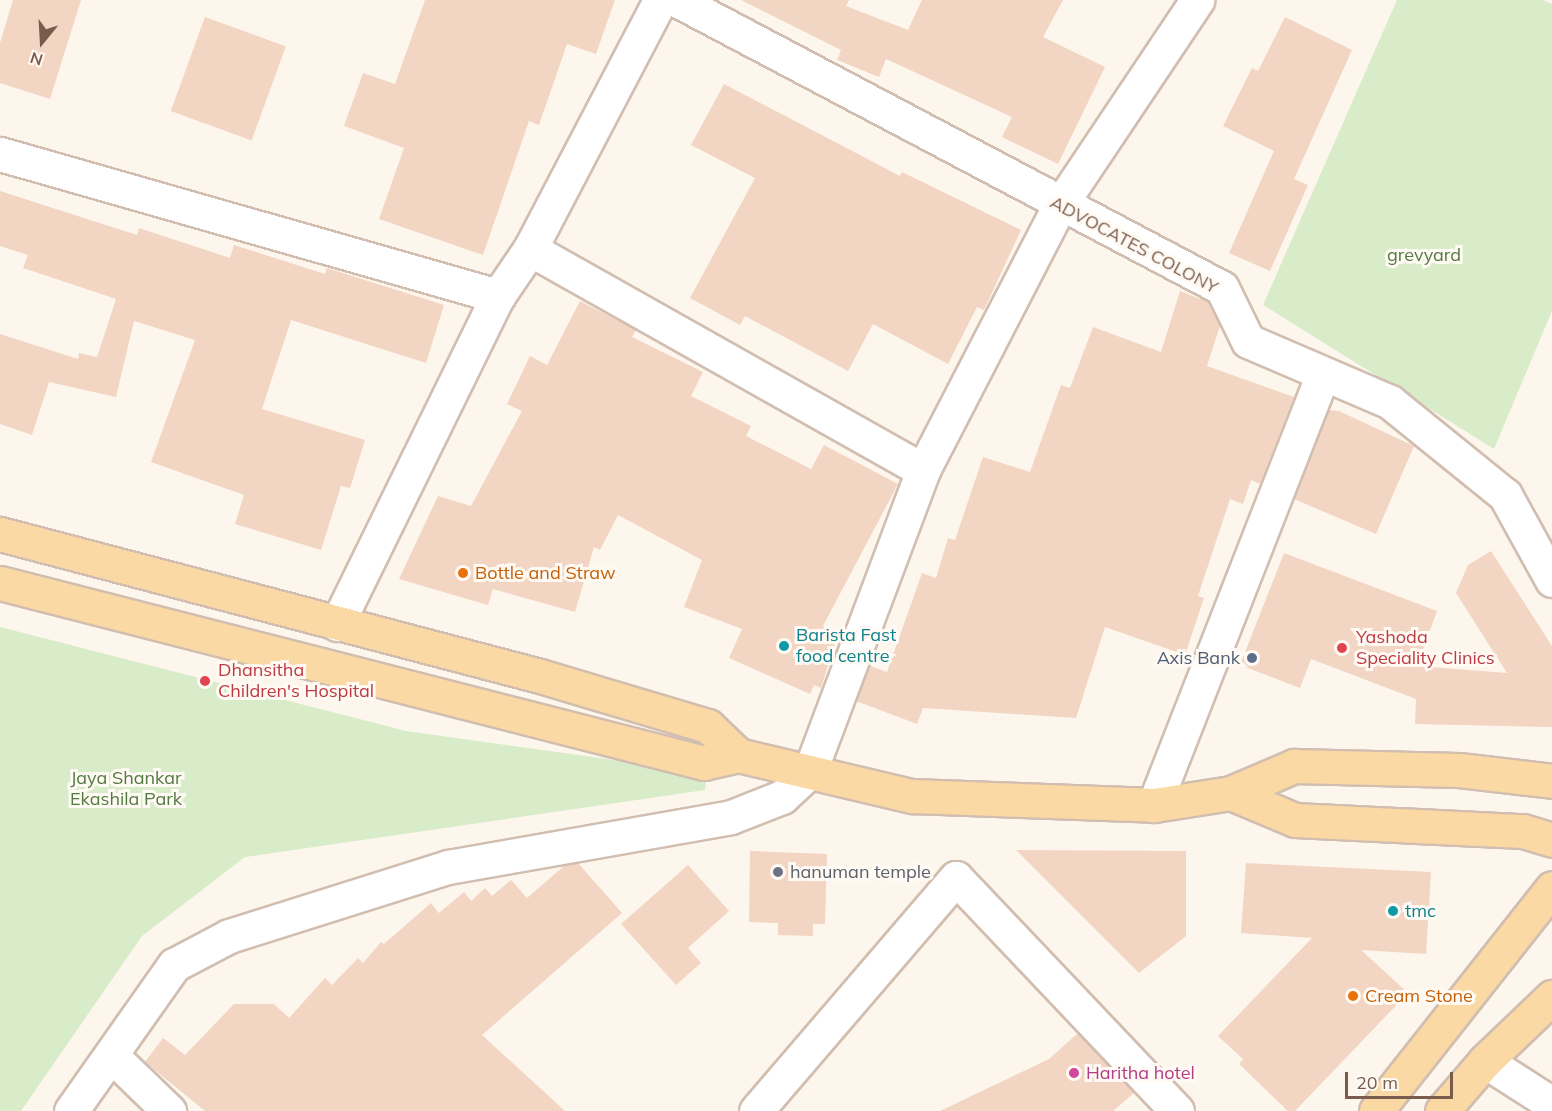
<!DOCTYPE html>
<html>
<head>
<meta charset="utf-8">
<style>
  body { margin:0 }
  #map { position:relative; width:1552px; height:1111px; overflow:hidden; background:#fdf6ec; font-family:Mulish,sans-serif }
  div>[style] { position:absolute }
  .green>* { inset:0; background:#d8ecc9 }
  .building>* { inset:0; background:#f3d5c3; transform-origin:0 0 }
  .roads { filter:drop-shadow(2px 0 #d1beb0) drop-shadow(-2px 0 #d1beb0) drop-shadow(0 2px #d1beb0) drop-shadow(0 -2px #d1beb0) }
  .minor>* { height:33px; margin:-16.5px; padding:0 16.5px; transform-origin:16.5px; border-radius:16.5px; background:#fff }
  .major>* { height:33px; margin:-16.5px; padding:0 16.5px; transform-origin:16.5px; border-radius:16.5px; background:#fbd9a5 }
  .dots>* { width:16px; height:16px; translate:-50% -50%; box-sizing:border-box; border:3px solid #fffaf3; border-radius:50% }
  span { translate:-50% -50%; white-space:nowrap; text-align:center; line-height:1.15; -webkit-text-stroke:6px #fffaf3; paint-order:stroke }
  .street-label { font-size:18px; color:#7a5c4d }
  .park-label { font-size:18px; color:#537a41 }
  .food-label { font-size:18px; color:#c56008 }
  .left { translate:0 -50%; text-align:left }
  .culture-label { font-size:18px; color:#0d838f }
  .health-label { font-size:18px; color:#be3a42 }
  .service-label { font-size:18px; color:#4e5e75 }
  .right { translate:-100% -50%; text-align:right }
  .worship-label { font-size:18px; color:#5b616d }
  .hotel-label { font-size:18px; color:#b23c85 }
  .north { position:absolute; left:12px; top:12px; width:60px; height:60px; -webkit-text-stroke:4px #fffaf3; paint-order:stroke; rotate:198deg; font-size:16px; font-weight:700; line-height:24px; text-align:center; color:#7a5c4d }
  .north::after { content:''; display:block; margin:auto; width:21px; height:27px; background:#7a5c4d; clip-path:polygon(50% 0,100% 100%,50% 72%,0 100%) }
  .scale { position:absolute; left:1345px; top:1072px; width:108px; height:27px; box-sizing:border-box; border:3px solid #7a5c4d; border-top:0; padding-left:8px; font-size:18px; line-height:21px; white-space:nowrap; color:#7a5c4d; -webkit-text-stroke:4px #fffaf3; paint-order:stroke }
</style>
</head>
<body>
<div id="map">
  <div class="green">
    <div style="clip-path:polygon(1397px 0,1543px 0,1552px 4px,1552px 311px,1494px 449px,1263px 305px)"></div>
    <div style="clip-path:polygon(0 627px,406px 731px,707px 773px,705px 790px,245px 857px,142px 936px,21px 1111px,0 1111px)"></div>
  </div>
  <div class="building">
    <div style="clip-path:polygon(13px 0,81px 0,50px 99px,0 83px,0 43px)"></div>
    <div style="clip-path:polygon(425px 0,615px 0,596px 54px,567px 44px,539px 125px,529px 121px,483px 255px,379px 219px,404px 148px,344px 126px,363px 73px,395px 84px)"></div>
    <div style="clip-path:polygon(741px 0,849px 0,846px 6px,908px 30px,922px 0,1063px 0,1043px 37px,1105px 67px,1058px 164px,1002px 137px,1012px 117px,886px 59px,879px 77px,837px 60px,841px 50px)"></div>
    <div style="left:205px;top:17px;width:86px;height:100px;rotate:20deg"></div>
    <div style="clip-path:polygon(1285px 17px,1352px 50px,1294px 179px,1308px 185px,1270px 271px,1229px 253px,1274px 151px,1223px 126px,1252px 68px,1258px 71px)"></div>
    <div style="clip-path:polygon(724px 84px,900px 176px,902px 172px,1021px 230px,984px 310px,977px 307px,948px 364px,873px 324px,848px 371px,745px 316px,740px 325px,690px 298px,755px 178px,691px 145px)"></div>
    <div style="clip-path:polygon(0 191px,137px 235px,139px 228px,230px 258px,234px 245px,325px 274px,327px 268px,444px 305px,426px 363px,291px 320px,262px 409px,365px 440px,350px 488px,341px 486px,321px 550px,235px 524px,244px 495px,151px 462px,195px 340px,134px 321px,116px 397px,49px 382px,32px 435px,0 424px,0 334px,78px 359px,79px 353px,97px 357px,116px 299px,23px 268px,28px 255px,0 246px)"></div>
    <div style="clip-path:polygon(1180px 291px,1208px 302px,1220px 326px,1207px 366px,1294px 397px,1260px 484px,1251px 480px,1243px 504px,1230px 499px,1198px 596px,1204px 598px,1185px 655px,1105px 627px,1076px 718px,923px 708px,917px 724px,856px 701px,870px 666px,887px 672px,922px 573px,936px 578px,948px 538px,955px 540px,983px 457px,1030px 472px,1061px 385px,1070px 388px,1093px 327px,1161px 352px)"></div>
    <div style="clip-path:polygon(580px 301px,636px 330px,632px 337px,703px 372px,691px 396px,751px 426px,746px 436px,811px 469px,824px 445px,898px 484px,823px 626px,838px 633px,821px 688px,814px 685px,810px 694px,729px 658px,742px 629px,684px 607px,702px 560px,618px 515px,600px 550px,594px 547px,575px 612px,493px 589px,488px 605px,399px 579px,438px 496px,471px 506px,522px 411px,507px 404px,530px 356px,547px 365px)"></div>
    <div style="clip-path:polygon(1329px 410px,1339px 411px,1414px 446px,1376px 534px,1294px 499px)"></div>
    <div style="clip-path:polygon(1491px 551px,1552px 646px,1552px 727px,1415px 724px,1416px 699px,1311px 659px,1300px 688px,1240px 665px,1284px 553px,1437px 611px,1417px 666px,1507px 673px,1456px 593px,1468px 565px)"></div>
    <div style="clip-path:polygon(1016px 850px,1186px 851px,1186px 936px,1139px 973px)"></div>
    <div style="clip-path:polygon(750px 851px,827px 854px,825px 924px,813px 924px,813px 936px,778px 935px,778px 923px,749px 922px)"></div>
    <div style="clip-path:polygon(578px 863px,622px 913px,482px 1035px,565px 1111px,205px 1111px,145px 1062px,163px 1038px,185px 1055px,234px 1004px,274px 1004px,289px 1018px,325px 978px,332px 985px,358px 958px,363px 963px,381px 942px,384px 944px,431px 903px,439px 913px,464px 892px,471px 901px,485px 888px,492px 896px,511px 880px,527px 898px,564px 866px)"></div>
    <div style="clip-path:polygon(1246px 863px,1431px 872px,1426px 954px,1361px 950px,1408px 993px,1295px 1111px,1288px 1111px,1239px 1064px,1243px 1059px,1218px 1036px,1312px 938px,1241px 933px)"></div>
    <div style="clip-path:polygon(688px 865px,729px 911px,688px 948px,701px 963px,676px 985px,621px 924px)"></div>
    <div style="clip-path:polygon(1078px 1033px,1134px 1093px,1113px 1111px,940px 1111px,1049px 1059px)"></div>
  </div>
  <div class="roads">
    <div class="minor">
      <div style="left:677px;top:0;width:616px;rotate:27.85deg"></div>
      <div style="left:1222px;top:288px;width:59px;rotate:63.9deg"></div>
      <div style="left:1248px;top:341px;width:155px;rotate:23.2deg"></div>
      <div style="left:1390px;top:402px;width:148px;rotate:39deg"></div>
      <div style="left:1505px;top:495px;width:97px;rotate:61.1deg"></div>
      <div style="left:0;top:154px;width:518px;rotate:15.92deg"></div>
      <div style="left:530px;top:249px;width:451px;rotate:29.4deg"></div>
      <div style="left:337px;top:624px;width:365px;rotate:-63.9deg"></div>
      <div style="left:498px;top:296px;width:57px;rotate:-55.8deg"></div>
      <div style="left:530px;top:249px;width:281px;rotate:-62.4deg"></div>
      <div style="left:1154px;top:805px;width:463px;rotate:-68.6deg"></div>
      <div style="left:111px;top:1055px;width:81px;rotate:44deg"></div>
      <div style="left:1485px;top:1061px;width:80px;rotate:32.7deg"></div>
      <div style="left:71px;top:1111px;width:179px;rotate:-54.8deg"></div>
      <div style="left:174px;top:965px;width:62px;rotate:-27.8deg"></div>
      <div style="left:229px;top:936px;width:230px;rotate:-17.5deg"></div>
      <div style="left:448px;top:867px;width:287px;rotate:-10deg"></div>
      <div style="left:731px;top:817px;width:55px;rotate:-21.4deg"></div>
      <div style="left:782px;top:797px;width:38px;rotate:-43deg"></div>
      <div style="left:810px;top:771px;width:322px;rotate:-69.4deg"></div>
      <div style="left:923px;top:470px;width:298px;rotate:-62.7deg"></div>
      <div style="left:1060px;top:205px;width:247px;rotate:-56.2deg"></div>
      <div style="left:756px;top:1111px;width:307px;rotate:-49.4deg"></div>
      <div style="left:956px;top:878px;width:321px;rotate:46.5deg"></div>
    </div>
    <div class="major">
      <div style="left:0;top:534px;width:558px;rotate:14.73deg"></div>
      <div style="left:540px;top:676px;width:175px;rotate:16.6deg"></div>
      <div style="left:708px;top:726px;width:42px;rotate:44deg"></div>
      <div style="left:0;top:583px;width:727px;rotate:14.34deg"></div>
      <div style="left:704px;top:763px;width:35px;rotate:-13deg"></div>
      <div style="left:738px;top:755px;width:179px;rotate:13.3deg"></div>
      <div style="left:912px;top:796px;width:242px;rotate:2.1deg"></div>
      <div style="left:1154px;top:805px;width:78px;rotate:-8.9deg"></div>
      <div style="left:1231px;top:793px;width:69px;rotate:-23.2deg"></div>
      <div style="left:1294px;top:766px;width:165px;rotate:1.4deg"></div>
      <div style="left:1459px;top:770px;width:94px;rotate:6.7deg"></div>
      <div style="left:1231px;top:793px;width:69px;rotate:22.9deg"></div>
      <div style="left:1295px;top:820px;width:228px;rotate:2.8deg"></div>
      <div style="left:1523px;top:831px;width:30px;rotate:17deg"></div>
      <div style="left:1376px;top:1111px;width:284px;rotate:-51.7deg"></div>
      <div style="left:1442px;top:1111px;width:66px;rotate:-49.3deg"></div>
      <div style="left:1485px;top:1061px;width:93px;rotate:-43.7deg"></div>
    </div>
  </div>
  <div class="dots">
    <div style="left:463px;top:573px;background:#e8710a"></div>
    <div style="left:784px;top:646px;background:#0f9aa8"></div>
    <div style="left:1342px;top:648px;background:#e0444e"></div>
    <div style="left:1252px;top:658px;background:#5c6f8a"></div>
    <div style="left:205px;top:681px;background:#e0444e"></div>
    <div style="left:778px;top:872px;background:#6b7280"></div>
    <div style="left:1393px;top:911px;background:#0f9aa8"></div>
    <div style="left:1353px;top:996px;background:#e8710a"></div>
    <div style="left:1074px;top:1073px;background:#d1479c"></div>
  </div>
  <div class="street-label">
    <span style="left:1134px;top:245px;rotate:28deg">ADVOCATES COLONY</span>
  </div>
  <div class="park-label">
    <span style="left:1424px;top:255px">grevyard</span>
    <span style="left:126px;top:789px">Jaya Shankar<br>Ekashila Park</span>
  </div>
  <div class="food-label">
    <span class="left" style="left:475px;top:573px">Bottle and Straw</span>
    <span class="left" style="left:1365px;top:996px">Cream Stone</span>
  </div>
  <div class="culture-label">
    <span class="left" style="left:796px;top:646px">Barista Fast<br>food centre</span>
    <span class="left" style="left:1405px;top:911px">tmc</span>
  </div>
  <div class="health-label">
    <span class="left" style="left:1356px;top:648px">Yashoda<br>Speciality Clinics</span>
    <span class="left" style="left:218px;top:681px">Dhansitha<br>Children's Hospital</span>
  </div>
  <div class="service-label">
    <span class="right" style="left:1240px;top:658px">Axis Bank</span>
  </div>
  <div class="worship-label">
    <span class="left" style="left:790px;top:872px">hanuman temple</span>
  </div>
  <div class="hotel-label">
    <span class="left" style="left:1086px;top:1073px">Haritha hotel</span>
  </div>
  <div class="north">N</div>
  <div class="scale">20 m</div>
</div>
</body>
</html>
